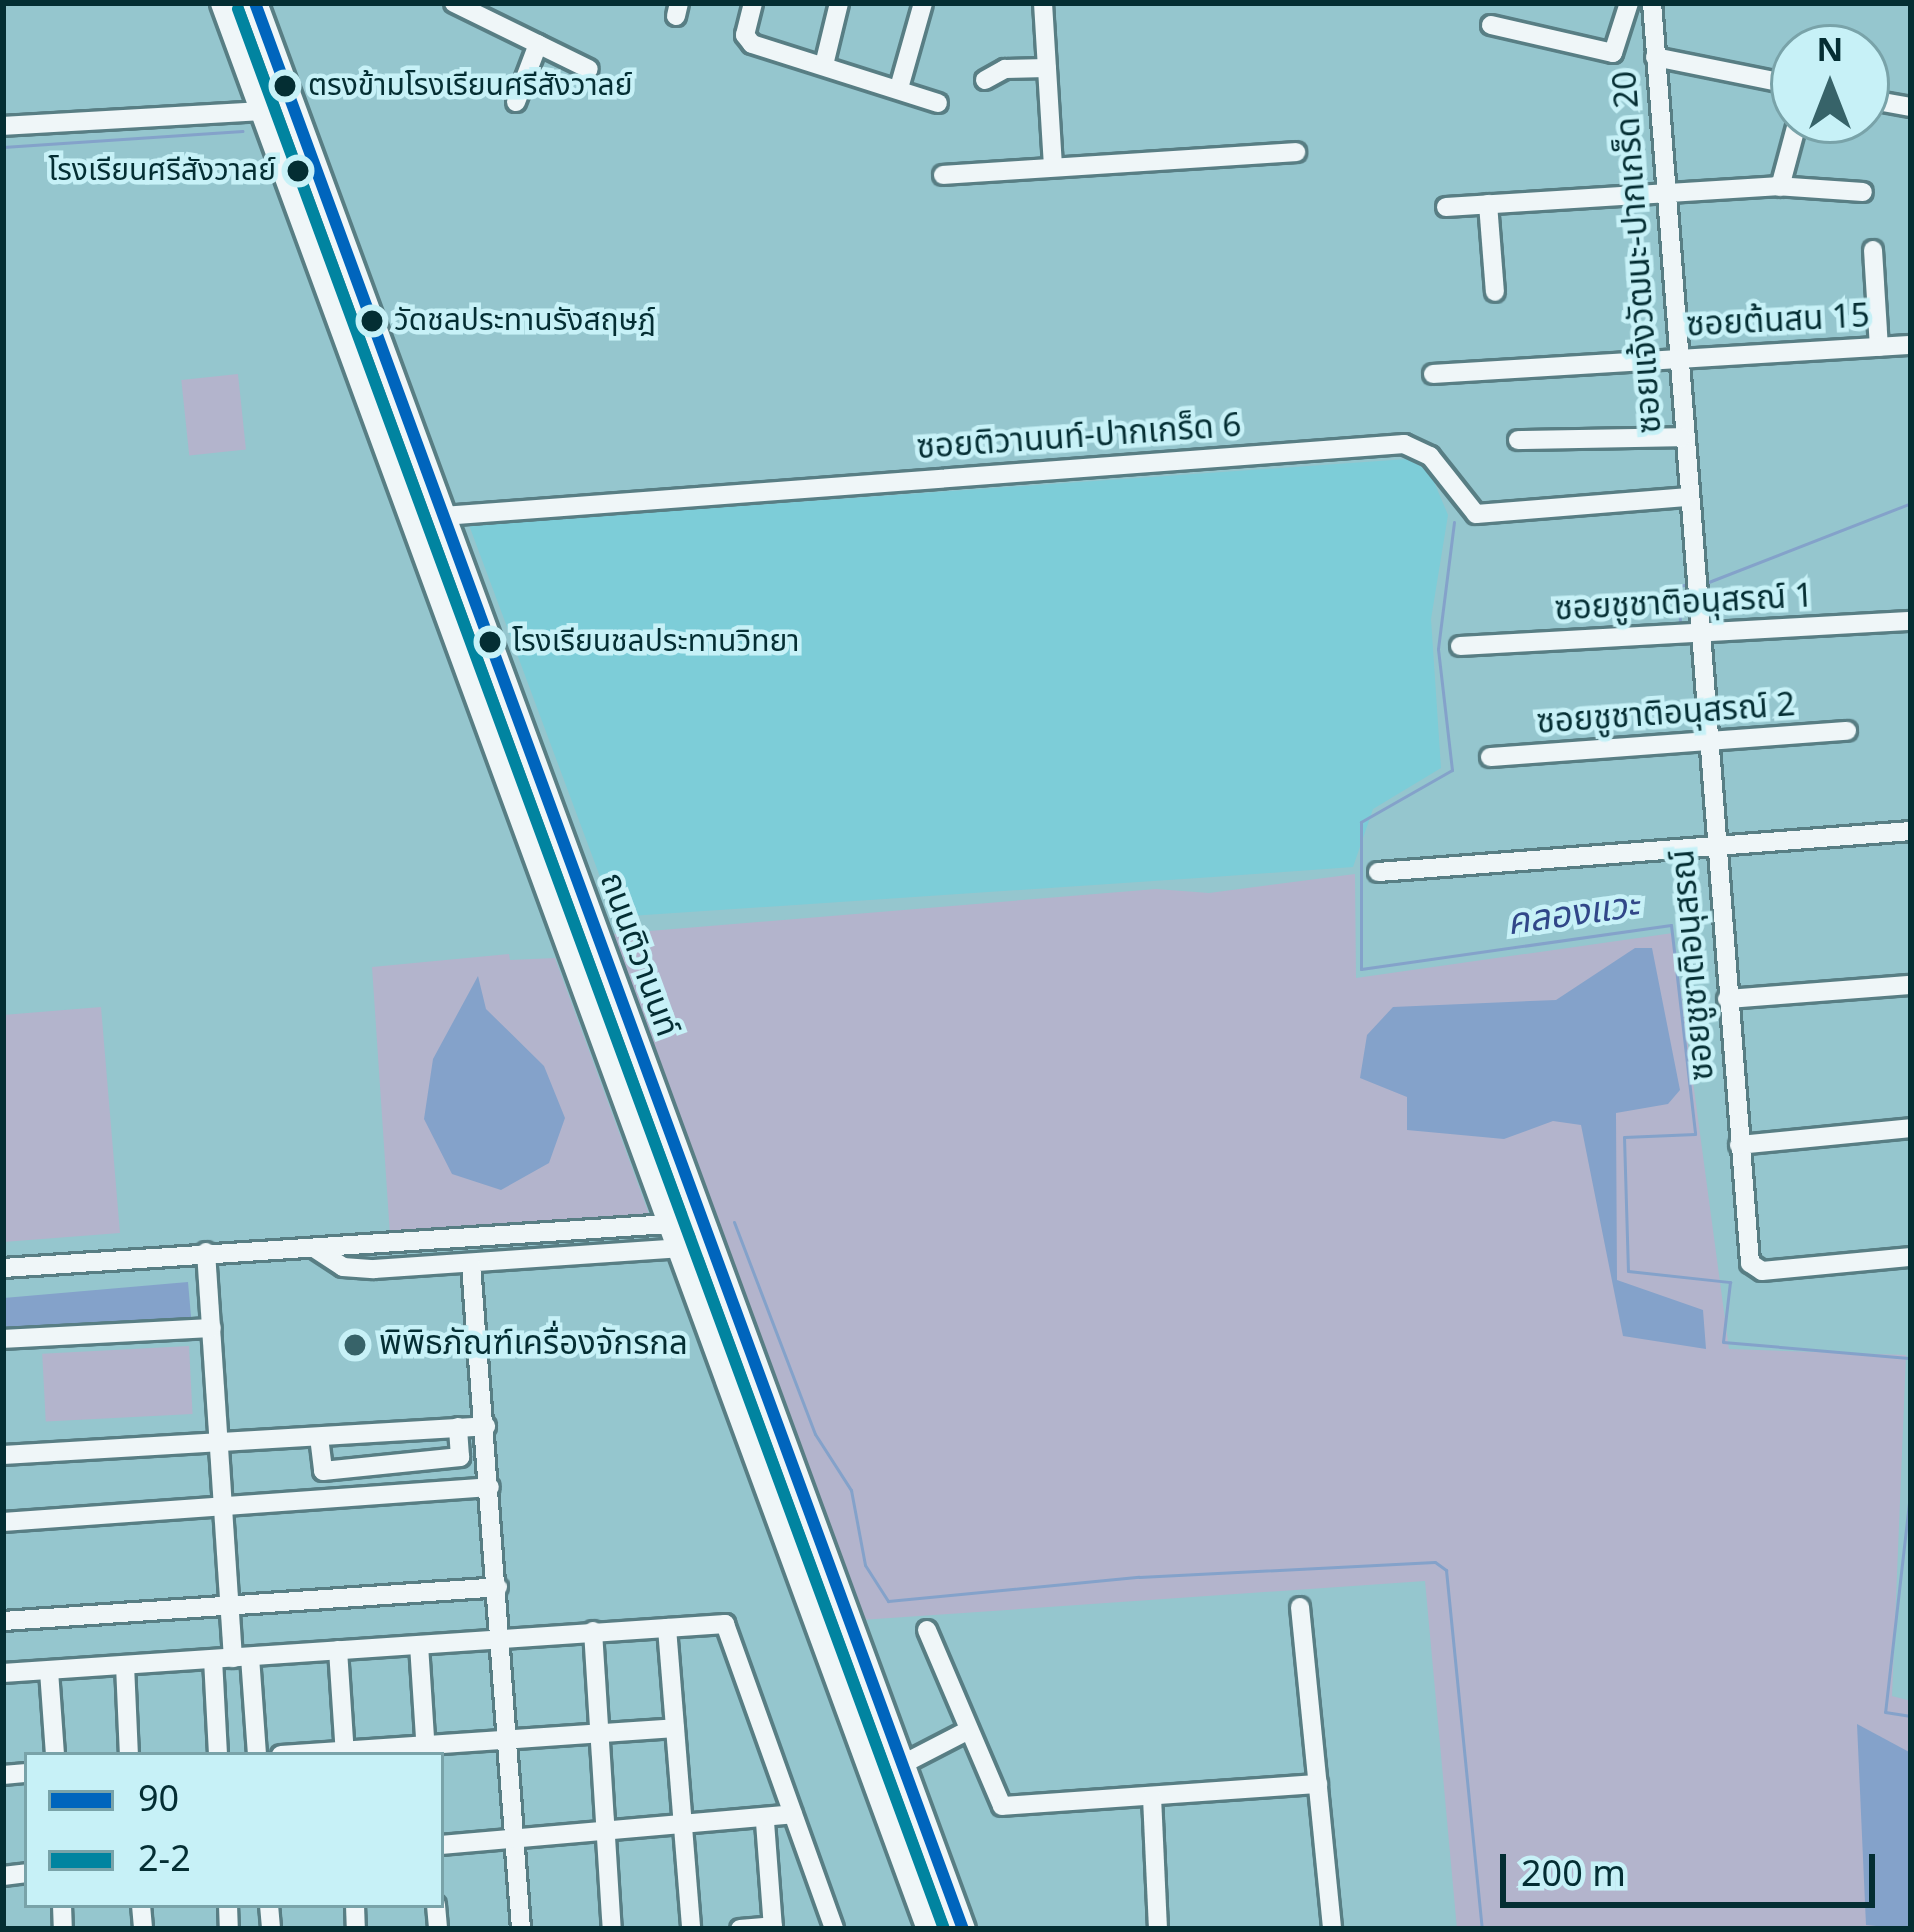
<!DOCTYPE html>
<html>
<head>
<meta charset="utf-8">
<style>
  body { margin:0 }
  #map { position:relative; width:1914px; height:1932px; overflow:hidden; background:#95c6ce; font-family:Georgia,"Noto Sans Thai",serif }
  div>[style] { position:absolute }
  .built>* { inset:0; background:#7dcdd8 }
  .green>* { inset:0; background:#b3b4cc; transform-origin:0 0 }
  .water>* { inset:0; background:#84a2ca; transform-origin:0 0 }
  .stream>* { height:3px; margin:-1.5px; padding:0 1.5px; transform-origin:1.5px; border-radius:1.5px; background:#84a2ca }
  .roads { filter:drop-shadow(3px 0 #587e84) drop-shadow(-3px 0 #587e84) drop-shadow(0 3px #587e84) drop-shadow(0 -3px #587e84) }
  .minor>* { height:18px; margin:-9px; padding:0 9px; transform-origin:9px; border-radius:9px; background:#eff6f8 }
  .major>* { height:24px; margin:-12px; padding:0 12px; transform-origin:12px; border-radius:12px; background:#eff6f8 }
  .bus-1>* { height:12px; margin:-6px; padding:0 6px; transform-origin:6px; border-radius:6px; background:#0065bd }
  .bus-2>* { height:12px; margin:-6px; padding:0 6px; transform-origin:6px; border-radius:6px; background:#0184a0 }
  .dots>* { width:33px; height:33px; translate:-50% -50%; box-sizing:border-box; border:6px solid #c7f1f7; border-radius:50% }
  span { translate:-50% -50%; white-space:nowrap; text-align:center; line-height:1.15; -webkit-text-stroke:9px #c7f1f7; paint-order:stroke }
  .bus-label { font-size:30px; color:#042e33 }
  .left { translate:0 -50%; text-align:left }
  .right { translate:-100% -50%; text-align:right }
  .street-label { font-size:33px; color:#042e33 }
  .poi-label { font-size:33px; color:#042e33 }
  .water-label { font-size:36px; color:#314789; font-style:italic }
  .frame { position:absolute; inset:0; border:6px solid #042e33; pointer-events:none }
  .legend { position:absolute; left:24px; top:1752px; width:420px; height:156px; box-sizing:border-box; background:#c7f1f7; border:3px solid #79a3a9; margin:0; padding:15px 21px; list-style:none; font-size:36px; color:#042e33 }
  .legend li { display:flex; align-items:center; gap:24px; height:60px }
  .legend b { width:60px; border:3px solid #79a3a9 }
  .north { position:absolute; left:1770px; top:24px; width:120px; height:120px; box-sizing:border-box; background:#c7f1f7; border:3px solid #79a3a9; border-radius:50%; rotate:0deg; font-size:33px; font-weight:700; line-height:48px; text-align:center; color:#042e33 }
  .north::after { content:''; display:block; margin:auto; width:42px; height:54px; background:#376369; clip-path:polygon(50% 0,100% 100%,50% 72%,0 100%) }
  .scale { position:absolute; left:1500px; top:1854px; width:375px; height:54px; box-sizing:border-box; border:6px solid #042e33; border-top:0; padding-left:15px; font-size:36px; line-height:42px; white-space:nowrap; color:#042e33; -webkit-text-stroke:9px #c7f1f7; paint-order:stroke }
</style>
</head>
<body>
<div id="map">
  <div class="built">
    <div style="clip-path:polygon(1407px 459px,1429px 470px,1448px 515px,1431px 619px,1441px 768px,1373px 809px,1353px 867px,1213px 877px,615px 917px,469px 525px)"></div>
  </div>
  <div class="green">
    <div style="left:238px;top:374px;width:76px;height:57px;rotate:84deg"></div>
    <div style="clip-path:polygon(1355px 874px,1356px 978px,1673px 933px,1729px 1349px,1906px 1355px,1892px 1696px,1911px 1701px,1911px 1929px,1457px 1929px,1425px 1581px,861px 1620px,613px 934px,1156px 889px,1209px 893px)"></div>
    <div style="clip-path:polygon(509px 954px,510px 960px,555px 958px,649px 1214px,390px 1235px,372px 967px)"></div>
    <div style="clip-path:polygon(101px 1007px,120px 1233px,3px 1242px,3px 1015px)"></div>
    <div style="left:189px;top:1346px;width:68px;height:147px;rotate:87deg"></div>
  </div>
  <div class="water">
    <div style="clip-path:polygon(1635px 948px,1652px 948px,1680px 1090px,1668px 1104px,1616px 1113px,1617px 1280px,1703px 1310px,1706px 1349px,1623px 1336px,1581px 1125px,1553px 1121px,1504px 1139px,1407px 1130px,1407px 1097px,1360px 1078px,1367px 1035px,1393px 1007px,1556px 1000px)"></div>
    <div style="clip-path:polygon(478px 976px,486px 1009px,544px 1066px,565px 1118px,549px 1163px,501px 1190px,452px 1174px,424px 1119px,433px 1059px)"></div>
    <div style="left:188px;top:1282px;width:37px;height:185px;rotate:85deg"></div>
    <div style="clip-path:polygon(1857px 1724px,1911px 1753px,1908px 1929px,1866px 1925px)"></div>
  </div>
  <div class="stream">
    <div style="left:3px;top:147px;width:240px;rotate:-3.8deg"></div>
    <div style="left:1454px;top:522px;width:128px;rotate:97.2deg"></div>
    <div style="left:1438px;top:649px;width:122px;rotate:83.4deg"></div>
    <div style="left:1452px;top:770px;width:105px;rotate:150.3deg"></div>
    <div style="left:1361px;top:822px;width:147px;rotate:90deg"></div>
    <div style="left:1361px;top:969px;width:313px;rotate:-8.1deg"></div>
    <div style="left:1671px;top:925px;width:210px;rotate:83.4deg"></div>
    <div style="left:1695px;top:1134px;width:71px;rotate:177.6deg"></div>
    <div style="left:1624px;top:1137px;width:134px;rotate:88.3deg"></div>
    <div style="left:1628px;top:1271px;width:103px;rotate:6.2deg"></div>
    <div style="left:1730px;top:1282px;width:60px;rotate:96.7deg"></div>
    <div style="left:1723px;top:1342px;width:189px;rotate:4.9deg"></div>
    <div style="left:1706px;top:583px;width:220px;rotate:-21.3deg"></div>
    <div style="left:1680px;top:622px;width:36px;rotate:-93deg"></div>
    <div style="left:1678px;top:586px;width:13px;rotate:-9deg"></div>
    <div style="left:734px;top:1222px;width:227px;rotate:69.1deg"></div>
    <div style="left:815px;top:1434px;width:67px;rotate:57.3deg"></div>
    <div style="left:851px;top:1490px;width:76px;rotate:79.4deg"></div>
    <div style="left:865px;top:1565px;width:43px;rotate:57.4deg"></div>
    <div style="left:888px;top:1601px;width:252px;rotate:-5.5deg"></div>
    <div style="left:1139px;top:1577px;width:296px;rotate:-2.9deg"></div>
    <div style="left:1435px;top:1562px;width:14px;rotate:36deg"></div>
    <div style="left:1446px;top:1570px;width:361px;rotate:84.3deg"></div>
    <div style="left:1911px;top:1485px;width:228px;rotate:96.5deg"></div>
    <div style="left:1885px;top:1712px;width:26px;rotate:9deg"></div>
  </div>
  <div class="roads">
    <div class="minor">
      <div style="left:454px;top:3px;width:150px;rotate:26.1deg"></div>
      <div style="left:753px;top:3px;width:33px;rotate:104deg"></div>
      <div style="left:745px;top:35px;width:11px;rotate:52deg"></div>
      <div style="left:752px;top:44px;width:195px;rotate:17.6deg"></div>
      <div style="left:1043px;top:3px;width:162px;rotate:86.5deg"></div>
      <div style="left:1652px;top:3px;width:1264px;rotate:85.55deg"></div>
      <div style="left:1750px;top:1263px;width:14px;rotate:34deg"></div>
      <div style="left:1762px;top:1271px;width:150px;rotate:-5.4deg"></div>
      <div style="left:676px;top:16px;width:13px;rotate:-77deg"></div>
      <div style="left:1491px;top:25px;width:125px;rotate:12.9deg"></div>
      <div style="left:1613px;top:53px;width:52px;rotate:-72.3deg"></div>
      <div style="left:1655px;top:57px;width:142px;rotate:11.4deg"></div>
      <div style="left:824px;top:65px;width:64px;rotate:-76.4deg"></div>
      <div style="left:985px;top:80px;width:23px;rotate:-29deg"></div>
      <div style="left:1005px;top:69px;width:42px;rotate:-1.4deg"></div>
      <div style="left:899px;top:88px;width:88px;rotate:-74.2deg"></div>
      <div style="left:1866px;top:99px;width:46px;rotate:10.1deg"></div>
      <div style="left:516px;top:102px;width:62px;rotate:-69.2deg"></div>
      <div style="left:3px;top:126px;width:260px;rotate:-3.3deg"></div>
      <div style="left:943px;top:175px;width:354px;rotate:-3.7deg"></div>
      <div style="left:1780px;top:187px;width:69px;rotate:-75deg"></div>
      <div style="left:1488px;top:204px;width:88px;rotate:85.5deg"></div>
      <div style="left:1446px;top:207px;width:331px;rotate:-3.6deg"></div>
      <div style="left:1776px;top:186px;width:87px;rotate:3.9deg"></div>
      <div style="left:1873px;top:250px;width:97px;rotate:86.5deg"></div>
      <div style="left:1433px;top:374px;width:479px;rotate:-3.5deg"></div>
      <div style="left:1518px;top:440px;width:164px;rotate:-1deg"></div>
      <div style="left:443px;top:516px;width:964px;rotate:-4.28deg"></div>
      <div style="left:1404px;top:444px;width:29px;rotate:25deg"></div>
      <div style="left:1430px;top:456px;width:74px;rotate:51.6deg"></div>
      <div style="left:1476px;top:514px;width:214px;rotate:-4.6deg"></div>
      <div style="left:1460px;top:646px;width:452px;rotate:-3.2deg"></div>
      <div style="left:1490px;top:757px;width:358px;rotate:-4.2deg"></div>
      <div style="left:1378px;top:872px;width:535px;rotate:-4.4deg"></div>
      <div style="left:1727px;top:999px;width:185px;rotate:-4.4deg"></div>
      <div style="left:1739px;top:1145px;width:173px;rotate:-5.6deg"></div>
      <div style="left:317px;top:1250px;width:31px;rotate:33deg"></div>
      <div style="left:343px;top:1267px;width:31px;rotate:4deg"></div>
      <div style="left:374px;top:1269px;width:335px;rotate:-3.9deg"></div>
      <div style="left:206px;top:1252px;width:407px;rotate:86.2deg"></div>
      <div style="left:471px;top:1265px;width:666px;rotate:85.69deg"></div>
      <div style="left:3px;top:1268px;width:699px;rotate:-3.78deg"></div>
      <div style="left:3px;top:1339px;width:209px;rotate:-3deg"></div>
      <div style="left:319px;top:1437px;width:34px;rotate:83deg"></div>
      <div style="left:323px;top:1471px;width:138px;rotate:-5.8deg"></div>
      <div style="left:460px;top:1457px;width:30px;rotate:-94deg"></div>
      <div style="left:3px;top:1455px;width:484px;rotate:-3.4deg"></div>
      <div style="left:3px;top:1522px;width:488px;rotate:-4.1deg"></div>
      <div style="left:1300px;top:1607px;width:324px;rotate:84.3deg"></div>
      <div style="left:3px;top:1621px;width:496px;rotate:-3.9deg"></div>
      <div style="left:667px;top:1628px;width:302px;rotate:85.4deg"></div>
      <div style="left:927px;top:1630px;width:191px;rotate:66.9deg"></div>
      <div style="left:1002px;top:1806px;width:317px;rotate:-4deg"></div>
      <div style="left:593px;top:1631px;width:299px;rotate:86.4deg"></div>
      <div style="left:419px;top:1645px;width:109px;rotate:86.3deg"></div>
      <div style="left:338px;top:1650px;width:105px;rotate:86.2deg"></div>
      <div style="left:250px;top:1657px;width:98px;rotate:85.9deg"></div>
      <div style="left:213px;top:1659px;width:96px;rotate:87deg"></div>
      <div style="left:125px;top:1665px;width:90px;rotate:87.5deg"></div>
      <div style="left:49px;top:1671px;width:84px;rotate:85.9deg"></div>
      <div style="left:3px;top:1673px;width:724px;rotate:-3.88deg"></div>
      <div style="left:725px;top:1624px;width:324px;rotate:70.3deg"></div>
      <div style="left:281px;top:1755px;width:395px;rotate:-3.9deg"></div>
      <div style="left:903px;top:1764px;width:74px;rotate:-27.3deg"></div>
      <div style="left:3px;top:1775px;width:24px;rotate:-5deg"></div>
      <div style="left:1152px;top:1797px;width:132px;rotate:87.4deg"></div>
      <div style="left:765px;top:1822px;width:107px;rotate:85.7deg"></div>
      <div style="left:441px;top:1845px;width:353px;rotate:-5deg"></div>
      <div style="left:3px;top:1876px;width:24px;rotate:-7deg"></div>
      <div style="left:62px;top:1905px;width:24px;rotate:88deg"></div>
      <div style="left:141px;top:1905px;width:24px;rotate:85deg"></div>
      <div style="left:228px;top:1905px;width:24px;rotate:88deg"></div>
      <div style="left:269px;top:1905px;width:24px;rotate:85deg"></div>
      <div style="left:355px;top:1905px;width:24px;rotate:88deg"></div>
      <div style="left:436px;top:1905px;width:24px;rotate:85deg"></div>
      <div style="left:740px;top:1929px;width:33px;rotate:-5deg"></div>
    </div>
    <div class="major">
      <div style="left:223px;top:3px;width:2051px;rotate:69.87deg"></div>
      <div style="left:255px;top:3px;width:2052px;rotate:69.82deg"></div>
    </div>
  </div>
  <div class="bus-1">
    <div style="left:255px;top:3px;width:2052px;rotate:69.82deg"></div>
  </div>
  <div class="bus-2">
    <div style="left:238px;top:9px;width:2046px;rotate:69.81deg"></div>
  </div>
  <div class="dots">
    <div style="left:285px;top:86px;background:#042e33"></div>
    <div style="left:298px;top:171px;background:#042e33"></div>
    <div style="left:372px;top:321px;background:#042e33"></div>
    <div style="left:490px;top:642px;background:#042e33"></div>
    <div style="left:355px;top:1345px;background:#376369"></div>
  </div>
  <div class="bus-label">
    <span class="left" style="left:308px;top:86px">ตรงข้ามโรงเรียนศรีสังวาลย์</span>
    <span class="right" style="left:276px;top:171px">โรงเรียนศรีสังวาลย์</span>
    <span class="left" style="left:394px;top:321px">วัดชลประทานรังสฤษฎ์</span>
    <span class="left" style="left:512px;top:642px">โรงเรียนชลประทานวิทยา</span>
  </div>
  <div class="street-label">
    <span style="left:1639px;top:252px;rotate:-94deg">ซอยแจ้งวัฒนะ-ปากเกร็ด 20</span>
    <span style="left:1778px;top:322px;rotate:-3deg">ซอยต้นสน 15</span>
    <span style="left:1079px;top:438px;rotate:-4deg">ซอยติวานนท์-ปากเกร็ด 6</span>
    <span style="left:1684px;top:604px;rotate:-3deg">ซอยชูชาติอนุสรณ์ 1</span>
    <span style="left:1666px;top:715px;rotate:-4deg">ซอยชูชาติอนุสรณ์ 2</span>
    <span style="left:638px;top:955px;rotate:70deg">ถนนติวานนท์</span>
    <span style="left:1694px;top:965px;rotate:-95deg">ซอยชูชาติอนุสรณ์</span>
  </div>
  <div class="poi-label">
    <span class="left" style="left:379px;top:1345px">พิพิธภัณฑ์เครื่องจักรกล</span>
  </div>
  <div class="water-label">
    <span style="left:1573px;top:915px;rotate:-8deg">คลองแวะ</span>
  </div>
  <div class="frame"></div>
  <ul class="legend">
  <li><b style="height:15px;background:#0065bd"></b>90</li>
  <li><b style="height:15px;background:#0184a0"></b>2-2</li>
  </ul>
  <div class="north">N</div>
  <div class="scale">200 m</div>
</div>
</body>
</html>
